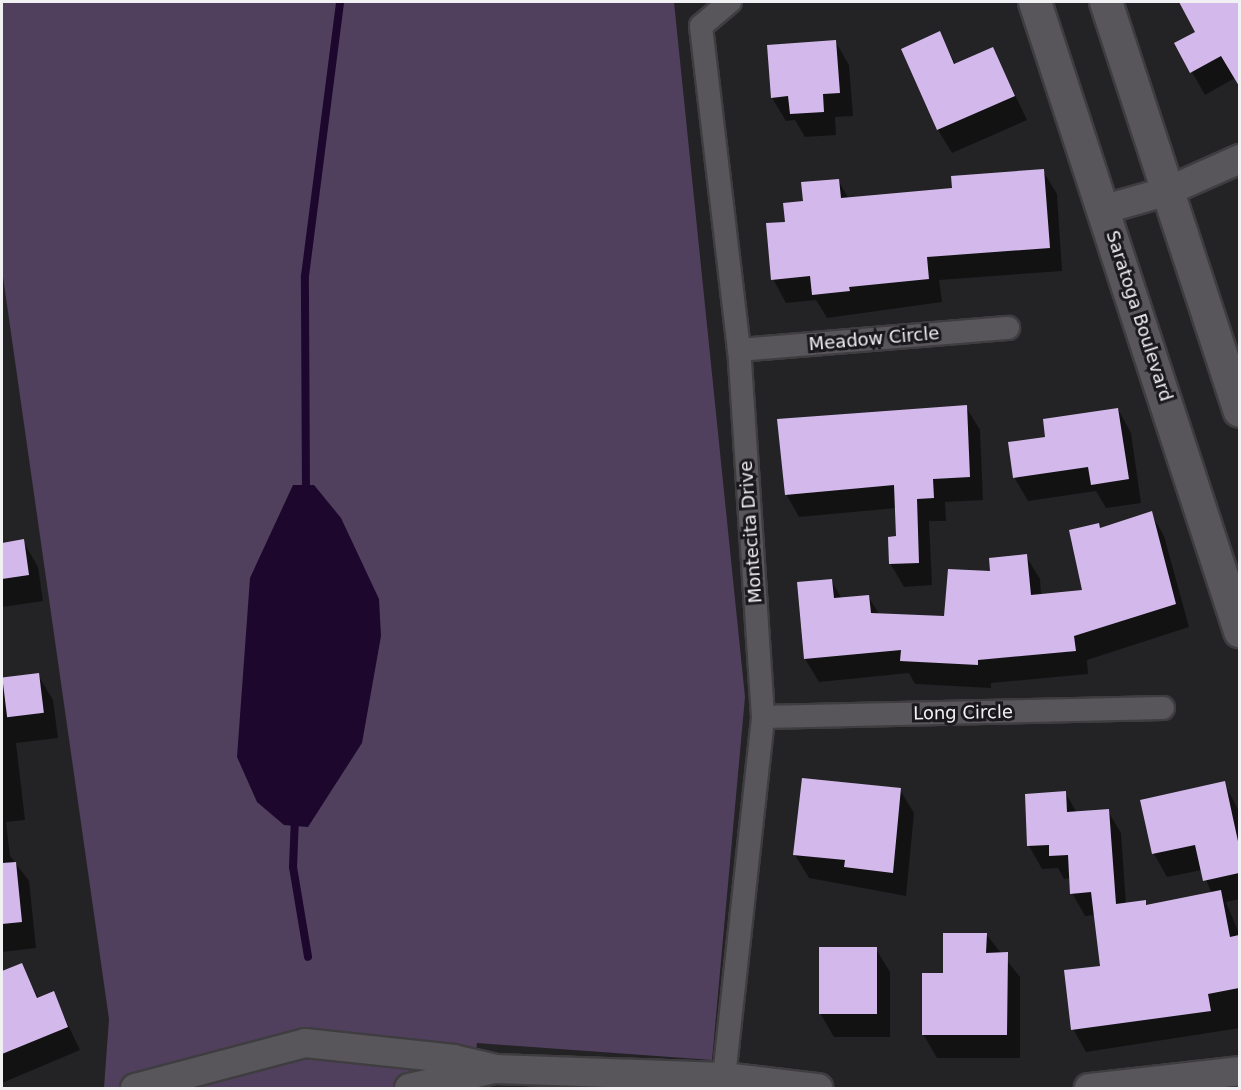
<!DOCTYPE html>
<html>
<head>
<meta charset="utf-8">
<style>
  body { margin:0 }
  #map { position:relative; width:1241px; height:1090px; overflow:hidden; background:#232225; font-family:"DejaVu Sans",sans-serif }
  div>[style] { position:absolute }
  .green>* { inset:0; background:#50405d }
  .water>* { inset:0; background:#1e072d }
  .shadow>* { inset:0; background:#0007 }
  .stream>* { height:8px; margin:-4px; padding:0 4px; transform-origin:4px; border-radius:4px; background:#1e072d }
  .building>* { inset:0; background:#d3b9eb; transform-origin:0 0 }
  .roads { filter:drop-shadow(2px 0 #3f3d40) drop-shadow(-2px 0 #3f3d40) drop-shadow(0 2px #3f3d40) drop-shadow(0 -2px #3f3d40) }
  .minor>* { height:22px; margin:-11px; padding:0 11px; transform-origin:11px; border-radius:11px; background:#58565a }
  .tertiary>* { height:28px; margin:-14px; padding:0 14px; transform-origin:14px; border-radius:14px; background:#58565a }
  .secondary>* { height:32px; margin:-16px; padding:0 16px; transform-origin:16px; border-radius:16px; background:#58565a }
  span { translate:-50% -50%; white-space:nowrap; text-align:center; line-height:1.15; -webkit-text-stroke:6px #1a181c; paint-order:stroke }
  .street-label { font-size:18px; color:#f1f0f2 }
  .frame { position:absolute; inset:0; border:3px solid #f1f0f2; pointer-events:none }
</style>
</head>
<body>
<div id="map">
  <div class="green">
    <div style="clip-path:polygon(2px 2px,674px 2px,745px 697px,712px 1060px,477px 1043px,471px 1088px,104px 1088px,109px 1019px,2px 270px)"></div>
  </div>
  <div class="water">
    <div style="clip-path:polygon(293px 485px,314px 485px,341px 518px,379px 599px,381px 636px,362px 743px,308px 827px,284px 825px,257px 802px,237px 757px,250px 578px)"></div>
  </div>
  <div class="shadow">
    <div style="clip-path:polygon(1190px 2px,1240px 2px,1240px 85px,1235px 78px,1205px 95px,1176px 44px,1197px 33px,1183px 5px)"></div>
    <div style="clip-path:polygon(939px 33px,956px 65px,993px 49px,1027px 120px,952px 153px,938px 130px)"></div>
    <div style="clip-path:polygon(835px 41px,849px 65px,853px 116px,835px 117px,836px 135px,805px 137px,795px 120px,786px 121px,772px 98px)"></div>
    <div style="clip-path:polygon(1043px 171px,1057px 194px,1062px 271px,939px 280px,942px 302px,827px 318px,816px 300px,786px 303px,773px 279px,787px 223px,804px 203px,838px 180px,849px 199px,954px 189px)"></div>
    <div style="clip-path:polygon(966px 407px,980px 430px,983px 500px,945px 502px,946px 521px,929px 521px,932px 585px,904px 587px,890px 563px,898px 538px,896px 508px,799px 517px,786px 494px)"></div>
    <div style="clip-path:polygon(1118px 409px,1131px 433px,1141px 503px,1106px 508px,1096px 491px,1028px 501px,1014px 477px,1047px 438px)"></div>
    <div style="clip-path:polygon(1151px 513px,1164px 536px,1189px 627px,1087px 660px,1088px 674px,991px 683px,991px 688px,915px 684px,909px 673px,819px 682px,805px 659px,831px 580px,842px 599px,868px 596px,879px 614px,945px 618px,992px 573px,1026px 556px,1040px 579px,1041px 595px,1084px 591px,1099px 525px,1101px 529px)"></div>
    <div style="clip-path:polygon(23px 541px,38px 567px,43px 601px,2px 607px,2px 544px)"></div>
    <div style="clip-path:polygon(38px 675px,53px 700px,58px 738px,16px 743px,25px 820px,6px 822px,10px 856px,29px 881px,36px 948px,2px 952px,2px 680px)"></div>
    <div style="clip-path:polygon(1224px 783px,1240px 813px,1240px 899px,1226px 902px,1240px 936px,1240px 1028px,1086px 1052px,1073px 1029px,1101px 967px,1095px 915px,1085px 916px,1072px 893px,1071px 878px,1064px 879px,1058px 868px,1042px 869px,1029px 846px,1065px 792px,1077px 813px,1108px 811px,1121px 833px,1126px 904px,1145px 902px,1148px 906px,1212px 894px,1202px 870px,1167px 877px,1154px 854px,1142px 801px)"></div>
    <div style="clip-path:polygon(900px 790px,914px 813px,906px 896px,809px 878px,795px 855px)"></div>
    <div style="clip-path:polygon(986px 934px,1020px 977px,1020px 1058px,937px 1058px,923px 1034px,945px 975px)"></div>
    <div style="clip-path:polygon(876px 949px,890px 972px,890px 1037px,834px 1037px,820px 1013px)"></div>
    <div style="clip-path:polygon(21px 965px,39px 999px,53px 993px,80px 1050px,2px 1083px,2px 973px)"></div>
  </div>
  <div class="stream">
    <div style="left:306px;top:493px;width:217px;rotate:-90.3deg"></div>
    <div style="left:305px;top:276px;width:276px;rotate:-82.7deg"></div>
    <div style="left:295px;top:816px;width:51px;rotate:92.2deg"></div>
    <div style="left:293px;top:867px;width:91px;rotate:80.5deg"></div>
  </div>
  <div class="building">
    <div style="clip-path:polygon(1179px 2px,1239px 2px,1239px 86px,1221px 56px,1190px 73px,1174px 43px,1195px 32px)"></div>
    <div style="clip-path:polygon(940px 31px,954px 64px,993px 47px,1015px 96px,937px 130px,901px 49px)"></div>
    <div style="clip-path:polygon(836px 40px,840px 93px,823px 94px,824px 112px,790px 114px,788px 96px,771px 98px,767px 45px)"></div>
    <div style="clip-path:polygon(1044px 169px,1050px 248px,927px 257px,929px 279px,849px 287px,850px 291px,812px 295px,810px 276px,771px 280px,766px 223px,785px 222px,783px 203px,803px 201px,801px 182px,839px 179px,841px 198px,952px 188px,951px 176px)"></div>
    <div style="clip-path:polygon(967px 405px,970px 477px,933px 479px,934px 498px,917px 499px,919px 563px,889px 564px,888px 537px,896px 536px,894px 485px,785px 495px,777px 419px)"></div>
    <div style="clip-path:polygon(1118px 408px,1129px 479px,1091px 485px,1088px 467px,1013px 478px,1008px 442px,1045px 437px,1043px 419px)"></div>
    <div style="clip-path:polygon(1152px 511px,1176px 604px,1074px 636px,1076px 651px,978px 660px,978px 665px,900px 661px,901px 650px,804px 659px,797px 582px,832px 579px,834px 598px,869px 595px,871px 613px,944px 616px,948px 569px,990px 571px,989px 558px,1027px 554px,1031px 595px,1082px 590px,1069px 530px,1099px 523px,1100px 528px)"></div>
    <div style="clip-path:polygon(24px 539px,29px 575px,2px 579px,2px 543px)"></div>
    <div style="left:39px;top:673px;width:40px;height:37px;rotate:83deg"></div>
    <div style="clip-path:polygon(802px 778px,901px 788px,893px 873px,844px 867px,845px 860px,793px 855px)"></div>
    <div style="clip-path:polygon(1225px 781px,1239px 846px,1239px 873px,1203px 881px,1195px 845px,1152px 854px,1140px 800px)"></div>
    <div style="clip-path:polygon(1066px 791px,1067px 812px,1109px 809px,1116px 904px,1146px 900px,1146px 905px,1221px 890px,1230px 937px,1239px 935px,1239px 988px,1208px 994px,1211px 1011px,1071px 1030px,1064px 970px,1100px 966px,1091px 892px,1070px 894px,1068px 855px,1049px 856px,1049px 845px,1027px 846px,1025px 794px)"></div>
    <div style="clip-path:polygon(16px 862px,22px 922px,2px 924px,2px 863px)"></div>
    <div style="clip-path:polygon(943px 933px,987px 933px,986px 953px,1008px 952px,1007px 1035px,922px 1035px,922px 973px,943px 973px)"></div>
    <div style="left:819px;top:947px;width:58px;height:67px"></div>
    <div style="clip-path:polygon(22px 963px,37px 998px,54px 991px,68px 1027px,2px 1054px,2px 971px)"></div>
  </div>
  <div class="roads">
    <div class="minor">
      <div style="left:739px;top:350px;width:270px;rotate:-4.7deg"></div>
      <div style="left:763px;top:717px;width:400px;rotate:-1.3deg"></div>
      <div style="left:724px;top:1077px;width:362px;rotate:-83.8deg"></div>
      <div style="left:763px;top:717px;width:368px;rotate:-93.7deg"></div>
      <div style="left:739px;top:350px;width:326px;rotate:-96.7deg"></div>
      <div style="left:701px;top:26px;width:38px;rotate:-40deg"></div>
    </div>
    <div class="tertiary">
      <div style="left:1105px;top:209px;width:66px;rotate:-15.9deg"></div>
      <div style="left:1168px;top:191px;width:79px;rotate:-24deg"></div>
      <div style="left:135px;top:1088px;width:176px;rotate:-14.8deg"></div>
      <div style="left:305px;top:1043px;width:150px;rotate:6.1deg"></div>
      <div style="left:454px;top:1059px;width:43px;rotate:13.4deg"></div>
      <div style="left:496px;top:1069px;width:228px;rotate:2deg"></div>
      <div style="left:724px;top:1077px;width:95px;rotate:6.7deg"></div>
      <div style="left:409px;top:1088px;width:87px;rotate:-12.6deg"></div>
      <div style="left:1089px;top:1088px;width:152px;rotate:-6.4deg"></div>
    </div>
    <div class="secondary">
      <div style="left:1035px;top:2px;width:662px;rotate:71.95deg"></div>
      <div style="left:1106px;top:2px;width:430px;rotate:71.9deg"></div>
    </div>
  </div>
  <div class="street-label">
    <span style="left:1139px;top:316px;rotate:72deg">Saratoga Boulevard</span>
    <span style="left:874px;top:339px;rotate:-5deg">Meadow Circle</span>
    <span style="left:751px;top:532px;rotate:-94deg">Montecita Drive</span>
    <span style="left:963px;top:713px;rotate:-1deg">Long Circle</span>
  </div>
  <div class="frame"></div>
</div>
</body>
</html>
